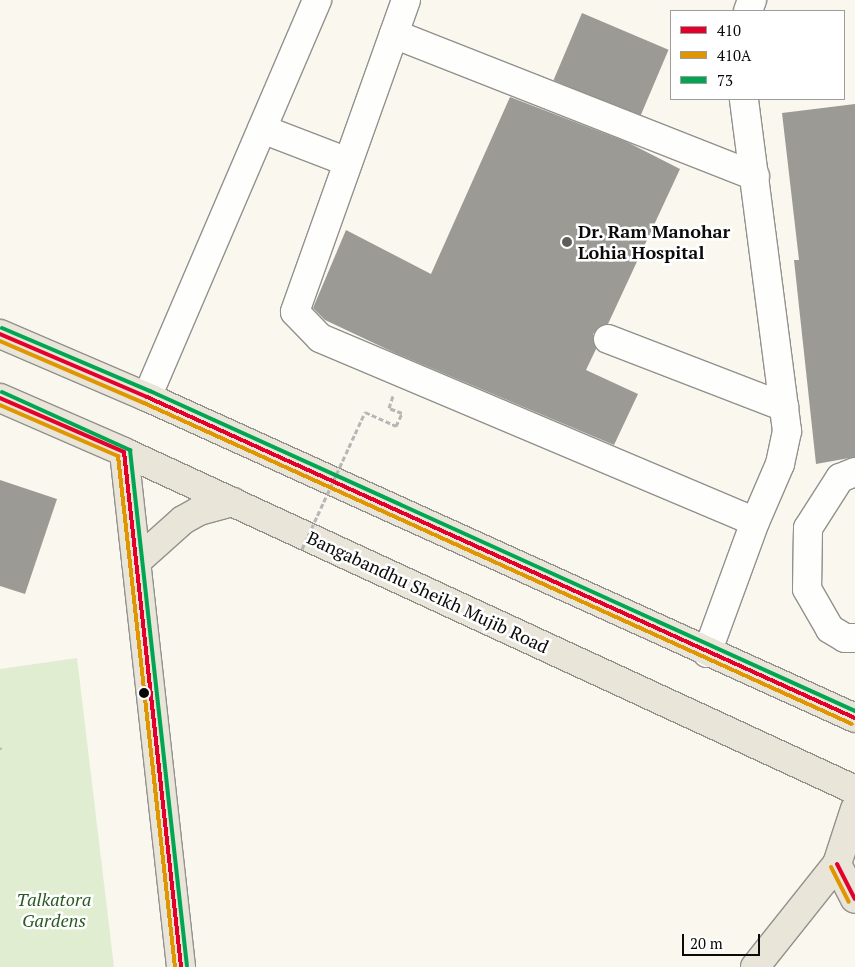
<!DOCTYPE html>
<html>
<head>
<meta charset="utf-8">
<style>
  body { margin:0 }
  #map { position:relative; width:855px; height:967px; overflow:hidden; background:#f9f7ee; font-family:"PT Serif",serif }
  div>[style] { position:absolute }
  .green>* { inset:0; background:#e0edd0 }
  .building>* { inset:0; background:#9c9a94; transform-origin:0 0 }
  .path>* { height:3px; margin-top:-1.5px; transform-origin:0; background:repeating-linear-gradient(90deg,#b7b6b5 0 5px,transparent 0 7.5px) }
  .roads { filter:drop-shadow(1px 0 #92918d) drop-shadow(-1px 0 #92918d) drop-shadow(0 1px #92918d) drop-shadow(0 -1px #92918d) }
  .minor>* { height:28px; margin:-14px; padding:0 14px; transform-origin:14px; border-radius:14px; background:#fefefc }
  .major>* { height:28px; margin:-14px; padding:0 14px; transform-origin:14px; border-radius:14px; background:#e9e6d9 }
  .path-bridge>* { height:3px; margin-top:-1.5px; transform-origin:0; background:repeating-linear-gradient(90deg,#b7b6b5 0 5px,transparent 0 7.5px) }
  .bus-1>* { height:4px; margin:-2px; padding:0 2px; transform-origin:2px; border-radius:2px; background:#e4002b }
  .bus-2>* { height:4px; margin:-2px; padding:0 2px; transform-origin:2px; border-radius:2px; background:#df9601 }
  .bus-3>* { height:4px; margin:-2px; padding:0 2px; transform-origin:2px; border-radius:2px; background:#00a651 }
  .dots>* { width:14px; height:14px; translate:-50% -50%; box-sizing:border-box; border:2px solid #fff; border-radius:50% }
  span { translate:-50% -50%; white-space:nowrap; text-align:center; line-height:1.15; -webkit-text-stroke:5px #fff; paint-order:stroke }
  .poi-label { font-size:18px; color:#0a0a0a; font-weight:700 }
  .left { translate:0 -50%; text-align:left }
  .street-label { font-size:18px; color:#0a0a0a }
  .park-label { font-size:18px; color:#2b5b22; font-style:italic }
  .legend { position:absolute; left:670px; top:10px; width:175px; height:90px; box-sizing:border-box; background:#fff; border:1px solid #9d9d9d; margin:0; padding:6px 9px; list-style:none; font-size:15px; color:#0a0a0a }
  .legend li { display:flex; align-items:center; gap:10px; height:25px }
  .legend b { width:25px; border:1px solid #9d9d9d }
  .scale { position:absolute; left:682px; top:934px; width:78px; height:22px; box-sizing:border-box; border:2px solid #0a0a0a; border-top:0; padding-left:6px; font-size:15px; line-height:18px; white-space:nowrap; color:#0a0a0a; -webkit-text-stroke:4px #fff; paint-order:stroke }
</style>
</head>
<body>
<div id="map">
  <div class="green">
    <div style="clip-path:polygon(77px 658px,114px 967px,0 967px,0 669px)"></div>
  </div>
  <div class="building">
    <div style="left:582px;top:13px;width:94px;height:73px;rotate:23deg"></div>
    <div style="clip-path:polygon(510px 97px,627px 142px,680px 169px,608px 324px,599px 327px,593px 334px,596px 349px,586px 370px,638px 394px,614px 445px,395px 353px,325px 320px,313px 308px,346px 230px,431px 274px)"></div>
    <div style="clip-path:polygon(855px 104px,855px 457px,816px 464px,794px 260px,799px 260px,782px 113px)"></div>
    <div style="clip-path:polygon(0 480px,57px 499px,25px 594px,0 586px)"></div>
  </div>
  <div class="path">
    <div style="left:365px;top:412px;width:34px;rotate:24deg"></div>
    <div style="left:396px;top:426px;width:14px;rotate:-65deg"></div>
    <div style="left:402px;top:413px;width:14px;rotate:-159deg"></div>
    <div style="left:389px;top:408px;width:13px;rotate:-72deg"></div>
    <div style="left:0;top:749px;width:2px;rotate:-63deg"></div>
  </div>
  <div class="roads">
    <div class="minor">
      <div style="left:406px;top:0;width:331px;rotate:109.6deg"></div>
      <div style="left:295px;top:312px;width:36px;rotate:46deg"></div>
      <div style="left:320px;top:338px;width:472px;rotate:22.9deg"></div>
      <div style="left:748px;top:11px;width:12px;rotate:-70deg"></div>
      <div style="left:394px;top:34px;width:388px;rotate:21.5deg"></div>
      <div style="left:262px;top:129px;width:92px;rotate:21deg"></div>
      <div style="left:608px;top:339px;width:189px;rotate:21.1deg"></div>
      <div style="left:147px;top:397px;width:432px;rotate:-66.8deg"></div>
      <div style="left:855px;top:472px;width:16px;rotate:158deg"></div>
      <div style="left:840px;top:478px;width:59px;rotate:122.6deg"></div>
      <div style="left:808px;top:528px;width:61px;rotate:90.9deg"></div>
      <div style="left:807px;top:589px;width:46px;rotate:60.1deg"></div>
      <div style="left:830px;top:629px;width:17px;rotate:31deg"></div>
      <div style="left:845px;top:638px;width:10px"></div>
      <div style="left:707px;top:653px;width:140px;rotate:-69.9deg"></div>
      <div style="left:755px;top:522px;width:63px;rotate:-66.7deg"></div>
      <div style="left:780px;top:464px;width:34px;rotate:-78deg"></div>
      <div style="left:787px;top:431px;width:335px;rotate:-97.4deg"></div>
    </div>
    <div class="major">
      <div style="left:0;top:334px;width:160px;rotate:23.2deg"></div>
      <div style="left:147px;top:397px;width:777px;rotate:24.39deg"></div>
      <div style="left:0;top:398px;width:135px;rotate:23.5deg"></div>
      <div style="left:124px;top:452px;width:805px;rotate:24.81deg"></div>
      <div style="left:124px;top:452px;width:518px;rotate:83.68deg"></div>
      <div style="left:136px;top:562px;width:63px;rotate:-41.8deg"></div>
      <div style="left:183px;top:520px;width:18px;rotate:-29deg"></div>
      <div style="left:199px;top:511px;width:35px;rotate:-15deg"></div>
      <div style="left:837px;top:864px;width:39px;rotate:63deg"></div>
      <div style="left:755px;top:967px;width:132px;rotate:-51.5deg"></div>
      <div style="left:837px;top:864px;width:58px;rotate:-71.9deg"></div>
    </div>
  </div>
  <div class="path-bridge">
    <div style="left:302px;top:549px;width:151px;rotate:-65.3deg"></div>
  </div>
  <div class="bus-1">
    <div style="left:0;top:334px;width:160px;rotate:23.2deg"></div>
    <div style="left:147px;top:397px;width:777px;rotate:24.39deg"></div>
    <div style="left:0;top:398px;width:135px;rotate:23.5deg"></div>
    <div style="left:124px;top:452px;width:518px;rotate:83.68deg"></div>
    <div style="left:837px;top:864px;width:39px;rotate:63deg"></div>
  </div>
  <div class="bus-2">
    <div style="left:0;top:341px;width:157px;rotate:23.3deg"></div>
    <div style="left:144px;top:403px;width:777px;rotate:24.39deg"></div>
    <div style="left:0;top:405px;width:129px;rotate:23.4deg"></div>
    <div style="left:118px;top:456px;width:514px;rotate:83.64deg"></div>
    <div style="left:831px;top:867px;width:39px;rotate:63deg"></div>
  </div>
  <div class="bus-3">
    <div style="left:2px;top:328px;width:161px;rotate:23.1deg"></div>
    <div style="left:150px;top:391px;width:774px;rotate:24.41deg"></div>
    <div style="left:2px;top:392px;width:141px;rotate:24.4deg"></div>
    <div style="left:130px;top:450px;width:519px;rotate:83.7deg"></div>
  </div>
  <div class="dots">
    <div style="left:567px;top:242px;background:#5e5d5a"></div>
    <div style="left:144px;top:693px;background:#0a0a0a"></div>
  </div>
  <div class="poi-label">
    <span class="left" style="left:578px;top:242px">Dr. Ram Manohar<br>Lohia Hospital</span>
  </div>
  <div class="street-label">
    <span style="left:428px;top:592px;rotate:25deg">Bangabandhu Sheikh Mujib Road</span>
  </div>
  <div class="park-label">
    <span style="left:54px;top:910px">Talkatora<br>Gardens</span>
  </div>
  <ul class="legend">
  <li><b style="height:6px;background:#e4002b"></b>410</li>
  <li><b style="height:6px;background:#df9601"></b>410A</li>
  <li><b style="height:6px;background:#00a651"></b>73</li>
  </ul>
  <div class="scale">20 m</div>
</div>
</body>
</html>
